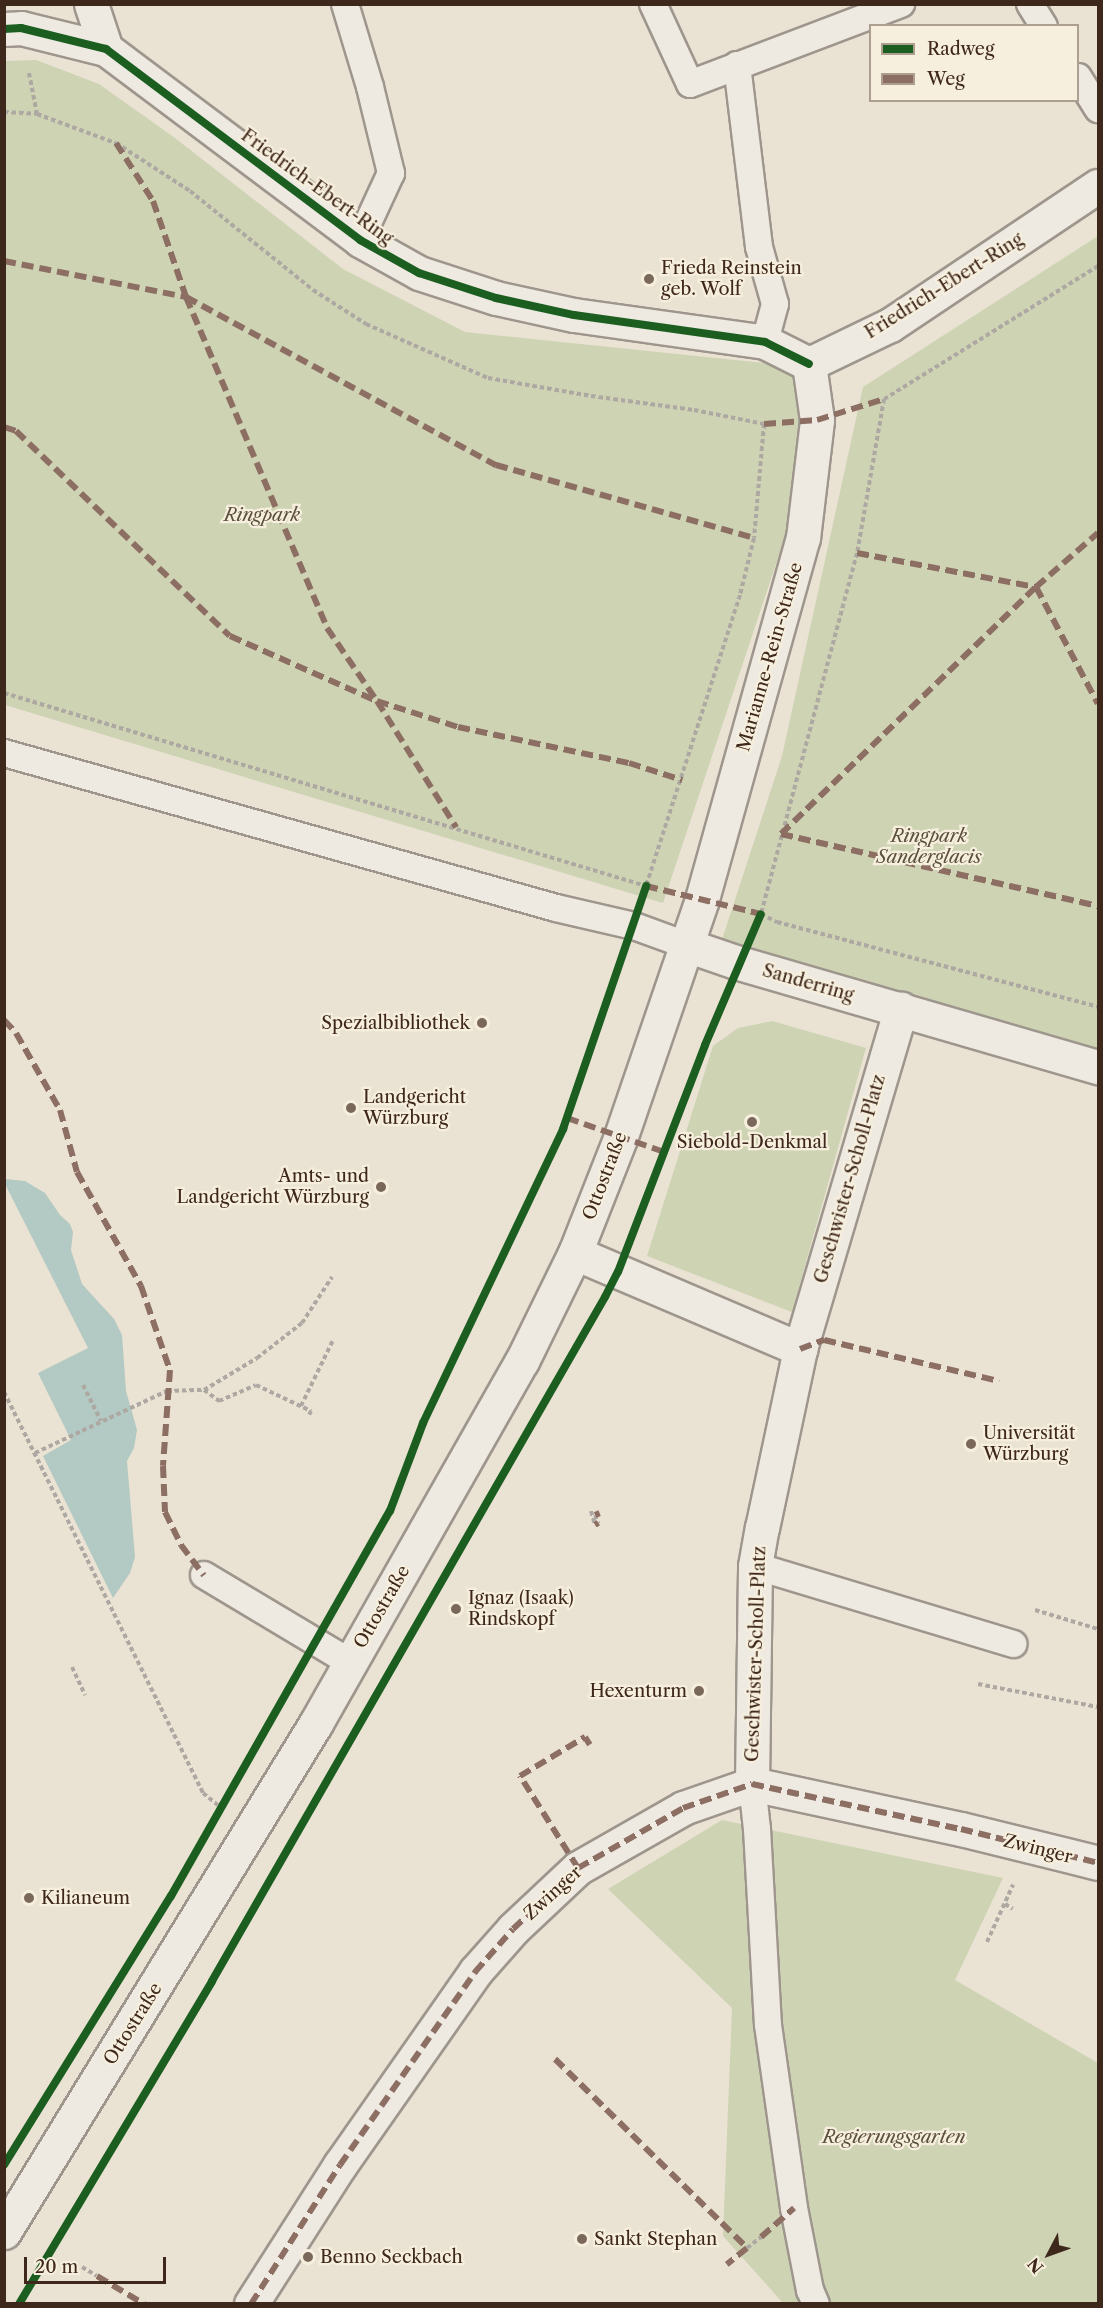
<!DOCTYPE html>
<html>
<head>
<meta charset="utf-8">
<style>
  body { margin:0 }
  #map { position:relative; width:1103px; height:2308px; overflow:hidden; background:#eae2d3; font-family:"Libre Caslon Text",serif }
  div>[style] { position:absolute }
  .green>* { inset:0; background:#ced3b4 }
  .water>* { inset:0; background:#b3c9c3 }
  .path>* { height:4px; margin-top:-2px; transform-origin:0; background:repeating-linear-gradient(90deg,#aea8a2 0 4.5px,transparent 0 7.5px) }
  .roads { filter:drop-shadow(2px 0 #9e968d) drop-shadow(-2px 0 #9e968d) drop-shadow(0 2px #9e968d) drop-shadow(0 -2px #9e968d) }
  .service>* { height:26px; margin:-13px; padding:0 13px; transform-origin:13px; border-radius:13px; background:#eeeae2 }
  .minor>* { height:33px; margin:-16.5px; padding:0 16.5px; transform-origin:16.5px; border-radius:16.5px; background:#eeeae2 }
  .tertiary>* { height:33px; margin:-16.5px; padding:0 16.5px; transform-origin:16.5px; border-radius:16.5px; background:#eeeae2 }
  .secondary>* { height:33px; margin:-16.5px; padding:0 16.5px; transform-origin:16.5px; border-radius:16.5px; background:#eeeae2 }
  .quiet>* { height:6px; margin-top:-3px; transform-origin:0; background:repeating-linear-gradient(90deg,#8d6e63 0 12px,transparent 0 18px) }
  .cycleway>* { height:8px; margin:-4px; padding:0 4px; transform-origin:4px; border-radius:4px; background:#1b5e20 }
  .dots>* { width:16px; height:16px; translate:-50% -50%; box-sizing:border-box; border:3px solid #f7efdd; border-radius:50% }
  span { translate:-50% -50%; white-space:nowrap; text-align:center; line-height:1.15; -webkit-text-stroke:4.5px #f7efdd; paint-order:stroke }
  .street-label { font-size:18px; color:#3e271b }
  .poi-label { font-size:18px; color:#3e271b }
  .left { translate:0 -50%; text-align:left }
  .right { translate:-100% -50%; text-align:right }
  .park-label { font-size:18px; color:#5c4f3b; font-style:italic }
  .frame { position:absolute; inset:0; border:6px solid #3e271b; pointer-events:none }
  .legend { position:absolute; left:869px; top:24px; width:210px; height:78px; box-sizing:border-box; background:#f7efdd; border:2px solid #ad9f8f; margin:0; padding:8px 10px; list-style:none; font-size:18px; color:#3e271b }
  .legend li { display:flex; align-items:center; gap:12px; height:30px }
  .legend b { width:30px; border:2px solid #ad9f8f }
  .north { position:absolute; left:1019px; top:2224px; width:60px; height:60px; -webkit-text-stroke:4px #f7efdd; paint-order:stroke; rotate:229deg; font-size:16px; font-weight:700; line-height:24px; text-align:center; color:#3e271b }
  .north::after { content:''; display:block; margin:auto; width:21px; height:27px; background:#3e271b; clip-path:polygon(50% 0,100% 100%,50% 72%,0 100%) }
  .scale { position:absolute; left:24px; top:2257px; width:142px; height:27px; box-sizing:border-box; border:3px solid #3e271b; border-top:0; padding-left:8px; font-size:18px; line-height:21px; white-space:nowrap; color:#3e271b; -webkit-text-stroke:4px #f7efdd; paint-order:stroke }
</style>
</head>
<body>
<div id="map">
  <div class="green">
    <div style="clip-path:polygon(36px 60px,99px 84px,175px 138px,343px 269px,465px 332px,813px 368px,827px 411px,663px 903px,5px 705px,4px 61px)"></div>
    <div style="clip-path:polygon(1098px 236px,1098px 1066px,713px 967px,782px 756px,863px 387px)"></div>
    <div style="clip-path:polygon(772px 1021px,866px 1048px,792px 1312px,647px 1256px,713px 1046px,738px 1028px)"></div>
    <div style="clip-path:polygon(722px 1820px,1003px 1878px,955px 1980px,1098px 2063px,1098px 2303px,783px 2303px,723px 2236px,732px 2008px,608px 1889px)"></div>
  </div>
  <div class="water">
    <div style="clip-path:polygon(5px 1179px,25px 1181px,45px 1193px,60px 1215px,70px 1224px,73px 1232px,71px 1250px,82px 1284px,114px 1319px,122px 1335px,126px 1391px,137px 1430px,134px 1448px,127px 1461px,135px 1557px,130px 1573px,113px 1598px,43px 1456px,71px 1440px,38px 1373px,88px 1348px,5px 1184px)"></div>
  </div>
  <div class="path">
    <div style="left:29px;top:73px;width:42px;rotate:79deg"></div>
    <div style="left:4px;top:112px;width:33px;rotate:3deg"></div>
    <div style="left:37px;top:114px;width:84px;rotate:20.2deg"></div>
    <div style="left:116px;top:143px;width:88px;rotate:33deg"></div>
    <div style="left:190px;top:191px;width:158px;rotate:38.8deg"></div>
    <div style="left:313px;top:290px;width:63px;rotate:32.7deg"></div>
    <div style="left:366px;top:324px;width:133px;rotate:23.9deg"></div>
    <div style="left:488px;top:378px;width:105px;rotate:9.9deg"></div>
    <div style="left:591px;top:396px;width:104px;rotate:7.7deg"></div>
    <div style="left:694px;top:410px;width:71px;rotate:11.3deg"></div>
    <div style="left:764px;top:424px;width:114px;rotate:95deg"></div>
    <div style="left:754px;top:538px;width:59px;rotate:103.8deg"></div>
    <div style="left:740px;top:595px;width:310px;rotate:107.9deg"></div>
    <div style="left:1098px;top:266px;width:252px;rotate:148.1deg"></div>
    <div style="left:884px;top:399px;width:156px;rotate:99.9deg"></div>
    <div style="left:857px;top:553px;width:374px;rotate:104.9deg"></div>
    <div style="left:761px;top:914px;width:18px;rotate:27deg"></div>
    <div style="left:777px;top:922px;width:332px;rotate:14.8deg"></div>
    <div style="left:4px;top:693px;width:670px;rotate:16.73deg"></div>
    <div style="left:563px;top:1129px;width:179px;rotate:-70.8deg"></div>
    <div style="left:83px;top:1385px;width:40px;rotate:63.4deg"></div>
    <div style="left:204px;top:1390px;width:19px;rotate:36deg"></div>
    <div style="left:219px;top:1401px;width:40px;rotate:-23.4deg"></div>
    <div style="left:256px;top:1385px;width:61px;rotate:25.3deg"></div>
    <div style="left:311px;top:1411px;width:4px;rotate:117deg"></div>
    <div style="left:4px;top:1392px;width:448px;rotate:63.6deg"></div>
    <div style="left:203px;top:1793px;width:19px;rotate:39deg"></div>
    <div style="left:301px;top:1406px;width:73px;rotate:-64.1deg"></div>
    <div style="left:35px;top:1453px;width:146px;rotate:-25.2deg"></div>
    <div style="left:167px;top:1391px;width:37px;rotate:-2deg"></div>
    <div style="left:204px;top:1390px;width:62px;rotate:-31.1deg"></div>
    <div style="left:257px;top:1358px;width:57px;rotate:-37.9deg"></div>
    <div style="left:302px;top:1323px;width:55px;rotate:-56.9deg"></div>
    <div style="left:591px;top:1511px;width:15px;rotate:74deg"></div>
    <div style="left:595px;top:1515px;width:9px;rotate:69deg"></div>
    <div style="left:1035px;top:1610px;width:66px;rotate:16.8deg"></div>
    <div style="left:72px;top:1667px;width:31px;rotate:65deg"></div>
    <div style="left:978px;top:1684px;width:122px;rotate:10.9deg"></div>
    <div style="left:1005px;top:1904px;width:9px;rotate:32deg"></div>
    <div style="left:987px;top:1942px;width:63px;rotate:-65.5deg"></div>
    <div style="left:747px;top:2248px;width:18px;rotate:-38deg"></div>
    <div style="left:82px;top:2267px;width:17px;rotate:31deg"></div>
  </div>
  <div class="roads">
    <div class="service">
      <div style="left:345px;top:4px;width:87px;rotate:73.2deg"></div>
      <div style="left:370px;top:87px;width:89px;rotate:76.3deg"></div>
      <div style="left:391px;top:173px;width:74px;rotate:114.8deg"></div>
      <div style="left:653px;top:4px;width:88px;rotate:65.2deg"></div>
      <div style="left:690px;top:84px;width:226px;rotate:-20.8deg"></div>
      <div style="left:1030px;top:4px;width:26px;rotate:58deg"></div>
      <div style="left:737px;top:65px;width:183px;rotate:83.1deg"></div>
      <div style="left:759px;top:247px;width:59px;rotate:74.3deg"></div>
      <div style="left:775px;top:304px;width:39px;rotate:105deg"></div>
      <div style="left:1078px;top:77px;width:38px;rotate:58deg"></div>
      <div style="left:4px;top:753px;width:573px;rotate:15.68deg"></div>
      <div style="left:556px;top:908px;width:80px;rotate:13deg"></div>
      <div style="left:634px;top:926px;width:55px;rotate:20.1deg"></div>
      <div style="left:755px;top:1566px;width:270px;rotate:16.8deg"></div>
      <div style="left:204px;top:1575px;width:171px;rotate:30.9deg"></div>
      <div style="left:752px;top:1784px;width:45px;rotate:83.7deg"></div>
      <div style="left:757px;top:1829px;width:196px;rotate:86.8deg"></div>
      <div style="left:768px;top:2025px;width:185px;rotate:81.9deg"></div>
      <div style="left:794px;top:2208px;width:84px;rotate:79deg"></div>
      <div style="left:810px;top:2290px;width:15px;rotate:67deg"></div>
    </div>
    <div class="minor">
      <div style="left:575px;top:1253px;width:245px;rotate:23.1deg"></div>
      <div style="left:752px;top:1784px;width:218px;rotate:-89.2deg"></div>
      <div style="left:755px;top:1566px;width:39px;rotate:-80deg"></div>
      <div style="left:762px;top:1528px;width:183px;rotate:-78deg"></div>
      <div style="left:800px;top:1349px;width:355px;rotate:-73.5deg"></div>
      <div style="left:251px;top:2304px;width:165px;rotate:-57.4deg"></div>
      <div style="left:340px;top:2165px;width:236px;rotate:-55deg"></div>
      <div style="left:475px;top:1972px;width:57px;rotate:-48.5deg"></div>
      <div style="left:513px;top:1929px;width:89px;rotate:-43.2deg"></div>
      <div style="left:578px;top:1868px;width:121px;rotate:-29.7deg"></div>
      <div style="left:683px;top:1808px;width:73px;rotate:-19.2deg"></div>
      <div style="left:752px;top:1784px;width:214px;rotate:12.2deg"></div>
      <div style="left:961px;top:1829px;width:141px;rotate:13.9deg"></div>
    </div>
    <div class="tertiary">
      <div style="left:91px;top:4px;width:47px;rotate:71.6deg"></div>
      <div style="left:686px;top:945px;width:56px;rotate:18.8deg"></div>
      <div style="left:739px;top:963px;width:374px;rotate:16.2deg"></div>
      <div style="left:4px;top:2232px;width:597px;rotate:-58.49deg"></div>
      <div style="left:316px;top:1723px;width:417px;rotate:-60.4deg"></div>
      <div style="left:522px;top:1361px;width:120px;rotate:-63.9deg"></div>
      <div style="left:575px;top:1253px;width:126px;rotate:-68.5deg"></div>
      <div style="left:621px;top:1136px;width:250px;rotate:-71.1deg"></div>
      <div style="left:702px;top:899px;width:375px;rotate:-74.4deg"></div>
      <div style="left:803px;top:538px;width:119px;rotate:-83.2deg"></div>
      <div style="left:817px;top:420px;width:57px;rotate:-98.1deg"></div>
    </div>
    <div class="secondary">
      <div style="left:4px;top:29px;width:17px;rotate:-3deg"></div>
      <div style="left:21px;top:28px;width:88px;rotate:13.9deg"></div>
      <div style="left:106px;top:49px;width:318px;rotate:36.9deg"></div>
      <div style="left:360px;top:240px;width:68px;rotate:29.2deg"></div>
      <div style="left:419px;top:273px;width:81px;rotate:18deg"></div>
      <div style="left:496px;top:298px;width:80px;rotate:12.3deg"></div>
      <div style="left:574px;top:315px;width:193px;rotate:8deg"></div>
      <div style="left:765px;top:342px;width:49px;rotate:26.6deg"></div>
      <div style="left:809px;top:364px;width:90px;rotate:-25.7deg"></div>
      <div style="left:890px;top:325px;width:250px;rotate:-33.8deg"></div>
    </div>
  </div>
  <div class="quiet">
    <div style="left:116px;top:143px;width:69px;rotate:57.5deg"></div>
    <div style="left:153px;top:201px;width:102px;rotate:71deg"></div>
    <div style="left:186px;top:297px;width:360px;rotate:66.9deg"></div>
    <div style="left:327px;top:628px;width:88px;rotate:55.6deg"></div>
    <div style="left:377px;top:701px;width:149px;rotate:57.9deg"></div>
    <div style="left:4px;top:261px;width:186px;rotate:11.2deg"></div>
    <div style="left:186px;top:297px;width:353px;rotate:28.5deg"></div>
    <div style="left:496px;top:465px;width:268px;rotate:15.8deg"></div>
    <div style="left:764px;top:424px;width:53px;rotate:-4.3deg"></div>
    <div style="left:817px;top:420px;width:70px;rotate:-17.4deg"></div>
    <div style="left:4px;top:427px;width:13px;rotate:18deg"></div>
    <div style="left:16px;top:431px;width:296px;rotate:43.8deg"></div>
    <div style="left:230px;top:636px;width:161px;rotate:23.9deg"></div>
    <div style="left:377px;top:701px;width:85px;rotate:17.8deg"></div>
    <div style="left:458px;top:727px;width:175px;rotate:11.9deg"></div>
    <div style="left:629px;top:763px;width:56px;rotate:17.8deg"></div>
    <div style="left:857px;top:553px;width:182px;rotate:10.8deg"></div>
    <div style="left:1036px;top:587px;width:132px;rotate:62.1deg"></div>
    <div style="left:781px;top:834px;width:355px;rotate:-44.1deg"></div>
    <div style="left:1036px;top:587px;width:82px;rotate:-41.1deg"></div>
    <div style="left:781px;top:834px;width:325px;rotate:12.8deg"></div>
    <div style="left:646px;top:886px;width:118px;rotate:13.7deg"></div>
    <div style="left:761px;top:914px;width:4px;rotate:117deg"></div>
    <div style="left:4px;top:1020px;width:18px;rotate:47deg"></div>
    <div style="left:16px;top:1033px;width:89px;rotate:60.3deg"></div>
    <div style="left:60px;top:1110px;width:64px;rotate:74.7deg"></div>
    <div style="left:77px;top:1172px;width:131px;rotate:60.7deg"></div>
    <div style="left:141px;top:1286px;width:89px;rotate:71deg"></div>
    <div style="left:170px;top:1370px;width:96px;rotate:94.2deg"></div>
    <div style="left:163px;top:1466px;width:46px;rotate:87.5deg"></div>
    <div style="left:165px;top:1512px;width:37px;rotate:64deg"></div>
    <div style="left:181px;top:1545px;width:38px;rotate:53deg"></div>
    <div style="left:567px;top:1118px;width:103px;rotate:19.3deg"></div>
    <div style="left:800px;top:1349px;width:26px;rotate:-21deg"></div>
    <div style="left:824px;top:1340px;width:180px;rotate:13.2deg"></div>
    <div style="left:595px;top:1515px;width:5px;rotate:-22deg"></div>
    <div style="left:595px;top:1525px;width:4px;rotate:-34deg"></div>
    <div style="left:578px;top:1868px;width:109px;rotate:-122.2deg"></div>
    <div style="left:520px;top:1776px;width:76px;rotate:-31deg"></div>
    <div style="left:585px;top:1737px;width:9px;rotate:58deg"></div>
    <div style="left:555px;top:2059px;width:269px;rotate:44.5deg"></div>
    <div style="left:747px;top:2248px;width:26px;rotate:141deg"></div>
    <div style="left:761px;top:2237px;width:44px;rotate:-41.3deg"></div>
    <div style="left:97px;top:2276px;width:55px;rotate:30.8deg"></div>
    <div style="left:251px;top:2304px;width:165px;rotate:-57.4deg"></div>
    <div style="left:340px;top:2165px;width:236px;rotate:-55deg"></div>
    <div style="left:475px;top:1972px;width:57px;rotate:-48.5deg"></div>
    <div style="left:513px;top:1929px;width:89px;rotate:-43.2deg"></div>
    <div style="left:578px;top:1868px;width:121px;rotate:-29.7deg"></div>
    <div style="left:683px;top:1808px;width:73px;rotate:-19.2deg"></div>
    <div style="left:752px;top:1784px;width:214px;rotate:12.2deg"></div>
    <div style="left:961px;top:1829px;width:141px;rotate:13.9deg"></div>
  </div>
  <div class="cycleway">
    <div style="left:4px;top:29px;width:17px;rotate:-3deg"></div>
    <div style="left:21px;top:28px;width:88px;rotate:13.9deg"></div>
    <div style="left:106px;top:49px;width:318px;rotate:36.9deg"></div>
    <div style="left:360px;top:240px;width:68px;rotate:29.2deg"></div>
    <div style="left:419px;top:273px;width:81px;rotate:18deg"></div>
    <div style="left:496px;top:298px;width:80px;rotate:12.3deg"></div>
    <div style="left:574px;top:315px;width:193px;rotate:8deg"></div>
    <div style="left:765px;top:342px;width:49px;rotate:26.6deg"></div>
    <div style="left:4px;top:2165px;width:317px;rotate:-58.2deg"></div>
    <div style="left:171px;top:1896px;width:443px;rotate:-60.4deg"></div>
    <div style="left:390px;top:1511px;width:94px;rotate:-69.4deg"></div>
    <div style="left:423px;top:1423px;width:326px;rotate:-64.5deg"></div>
    <div style="left:563px;top:1129px;width:257px;rotate:-71.1deg"></div>
    <div style="left:19px;top:2304px;width:376px;rotate:-59.1deg"></div>
    <div style="left:212px;top:1981px;width:789px;rotate:-60.12deg"></div>
    <div style="left:605px;top:1297px;width:28px;rotate:-63deg"></div>
    <div style="left:618px;top:1272px;width:243px;rotate:-69deg"></div>
    <div style="left:705px;top:1045px;width:142px;rotate:-66.9deg"></div>
  </div>
  <div class="dots">
    <div style="left:649px;top:279px;background:#7a685b"></div>
    <div style="left:482px;top:1023px;background:#7a685b"></div>
    <div style="left:351px;top:1108px;background:#7a685b"></div>
    <div style="left:752px;top:1122px;background:#7a685b"></div>
    <div style="left:381px;top:1187px;background:#7a685b"></div>
    <div style="left:971px;top:1444px;background:#7a685b"></div>
    <div style="left:456px;top:1609px;background:#7a685b"></div>
    <div style="left:699px;top:1691px;background:#7a685b"></div>
    <div style="left:29px;top:1898px;background:#7a685b"></div>
    <div style="left:582px;top:2239px;background:#7a685b"></div>
    <div style="left:308px;top:2257px;background:#7a685b"></div>
  </div>
  <div class="street-label">
    <span style="left:317px;top:187px;rotate:36deg">Friedrich-Ebert-Ring</span>
    <span style="left:944px;top:286px;rotate:-32deg">Friedrich-Ebert-Ring</span>
    <span style="left:770px;top:657px;rotate:-74deg">Marianne-Rein-Straße</span>
    <span style="left:808px;top:983px;rotate:16deg">Sanderring</span>
    <span style="left:605px;top:1176px;rotate:-69deg">Ottostraße</span>
    <span style="left:850px;top:1179px;rotate:-74deg">Geschwister-Scholl-Platz</span>
    <span style="left:382px;top:1607px;rotate:-60deg">Ottostraße</span>
    <span style="left:756px;top:1654px;rotate:-88deg">Geschwister-Scholl-Platz</span>
    <span style="left:1038px;top:1849px;rotate:14deg">Zwinger</span>
    <span style="left:553px;top:1893px;rotate:-42deg">Zwinger</span>
    <span style="left:133px;top:2024px;rotate:-58deg">Ottostraße</span>
  </div>
  <div class="poi-label">
    <span class="left" style="left:661px;top:279px">Frieda Reinstein<br>geb. Wolf</span>
    <span class="right" style="left:470px;top:1023px">Spezialbibliothek</span>
    <span class="left" style="left:363px;top:1108px">Landgericht<br>Würzburg</span>
    <span style="left:752px;top:1142px">Siebold-Denkmal</span>
    <span class="right" style="left:369px;top:1187px">Amts- und<br>Landgericht Würzburg</span>
    <span class="left" style="left:983px;top:1444px">Universität<br>Würzburg</span>
    <span class="left" style="left:468px;top:1609px">Ignaz (Isaak)<br>Rindskopf</span>
    <span class="right" style="left:687px;top:1691px">Hexenturm</span>
    <span class="left" style="left:41px;top:1898px">Kilianeum</span>
    <span class="left" style="left:594px;top:2239px">Sankt Stephan</span>
    <span class="left" style="left:320px;top:2257px">Benno Seckbach</span>
  </div>
  <div class="park-label">
    <span style="left:262px;top:515px">Ringpark</span>
    <span style="left:929px;top:847px">Ringpark<br>Sanderglacis</span>
    <span style="left:894px;top:2137px">Regierungsgarten</span>
  </div>
  <div class="frame"></div>
  <ul class="legend">
  <li><b style="height:8px;background:#1b5e20"></b>Radweg</li>
  <li><b style="height:8px;background:#8d6e63"></b>Weg</li>
  </ul>
  <div class="north">N</div>
  <div class="scale">20 m</div>
</div>
</body>
</html>
